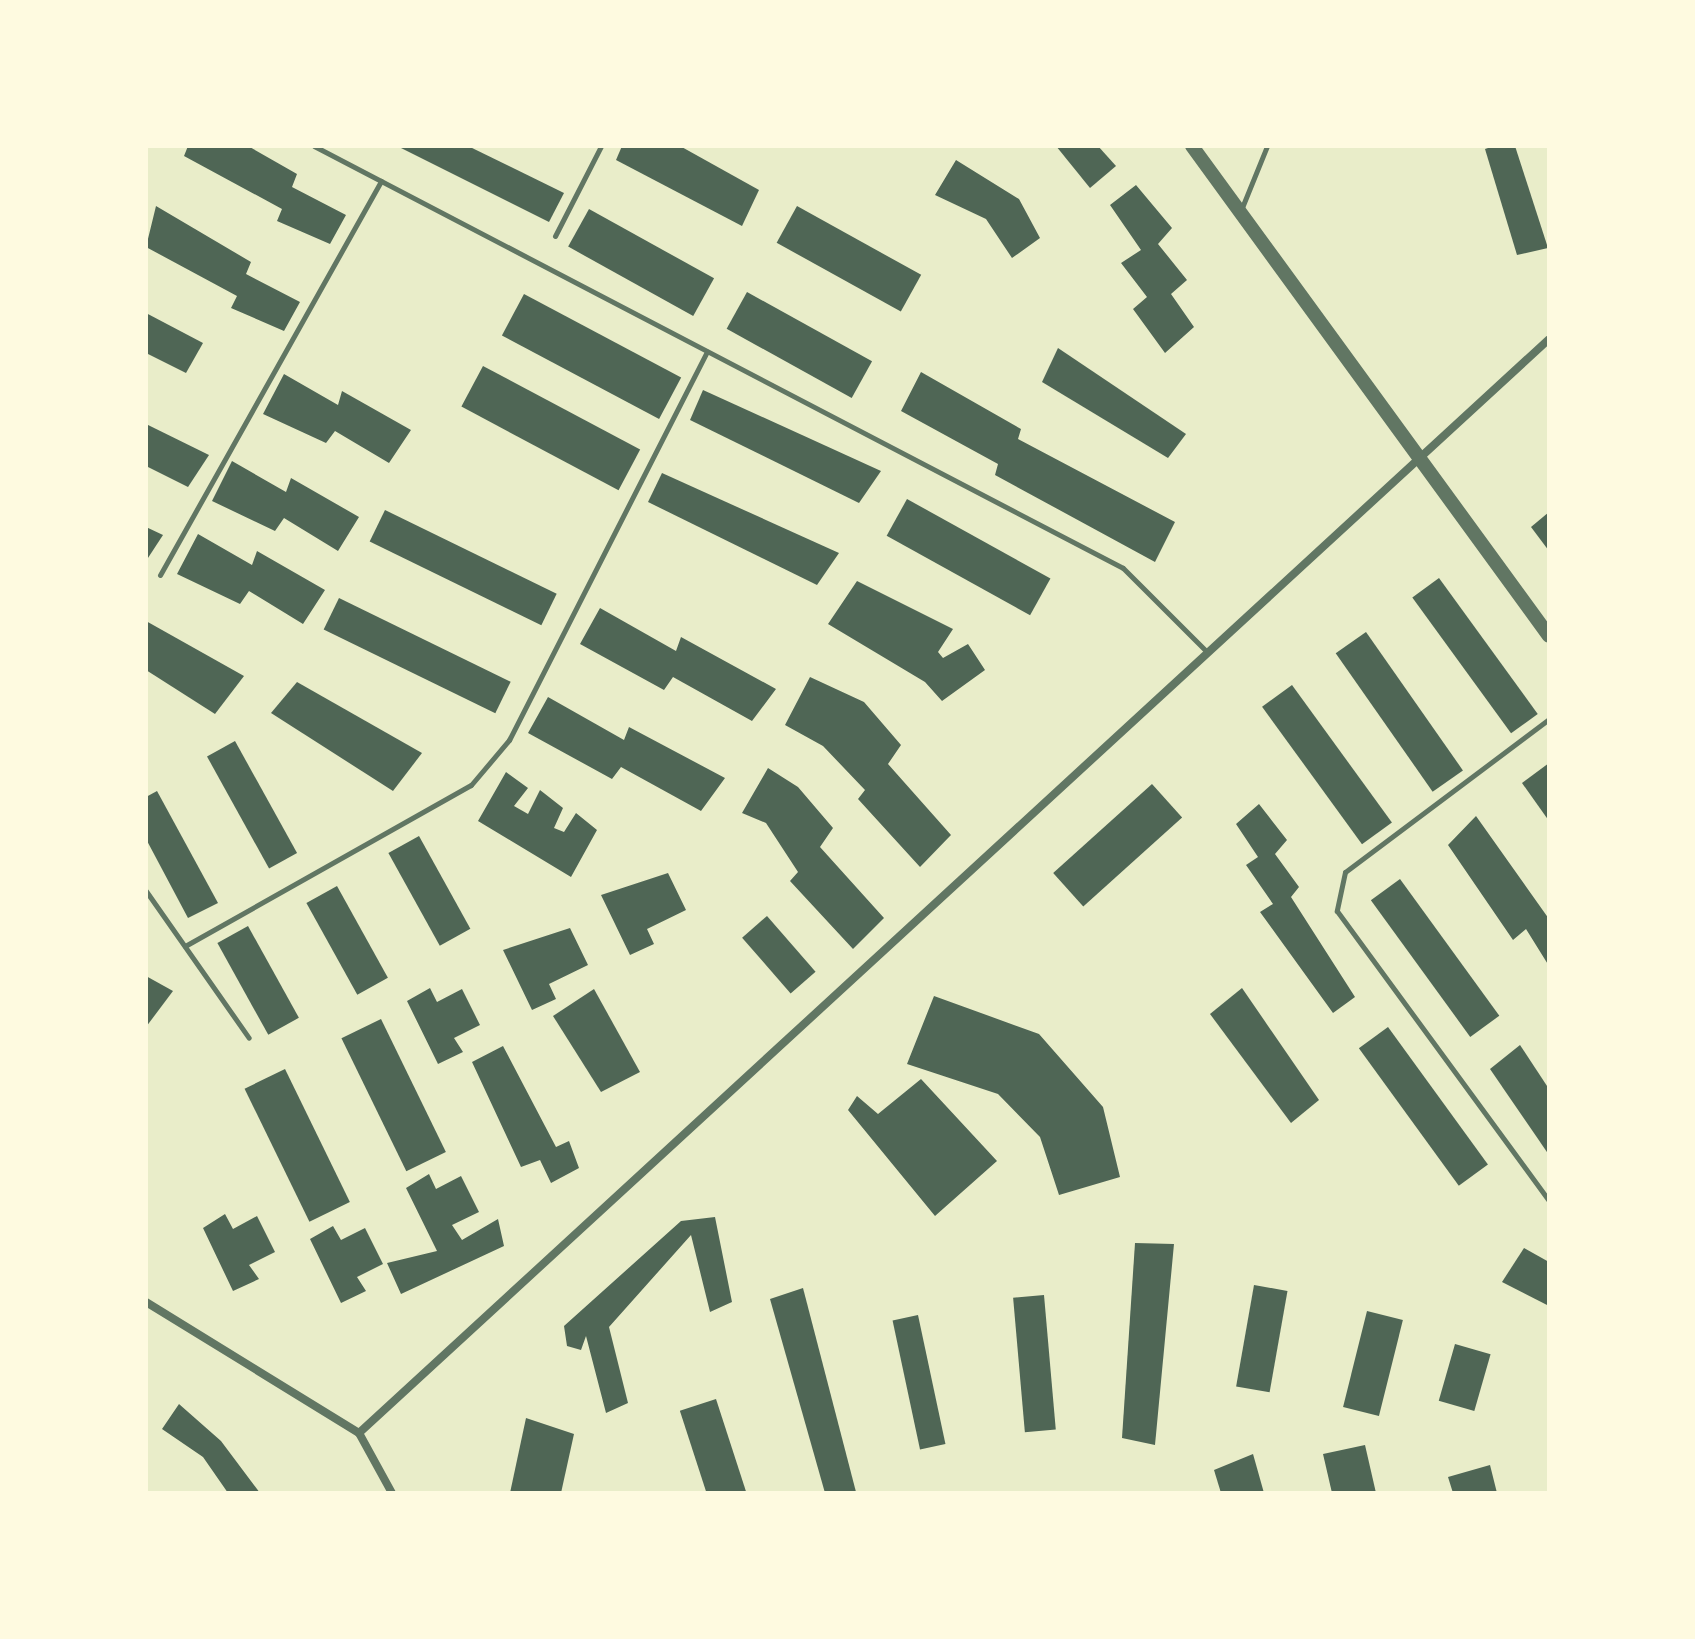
<!DOCTYPE html>
<html>
<head>
<meta charset="utf-8">
<style>
  body { margin:0 }
  #map { position:relative; width:1695px; height:1639px; overflow:hidden; background:#e9edc9; font-family:"Titillium Web",sans-serif }
  div>[style] { position:absolute }
  .building>* { inset:0; background:#4f6655; transform-origin:0 0 }
  .service>* { height:5px; margin:-2.5px; padding:0 2.5px; transform-origin:2.5px; border-radius:2.5px; background:#617663 }
  .minor>* { height:8px; margin:-4px; padding:0 4px; transform-origin:4px; border-radius:4px; background:#617663 }
  .tertiary>* { height:14px; margin:-7px; padding:0 7px; transform-origin:7px; border-radius:7px; background:#617663 }
  span { translate:-50% -50%; white-space:nowrap; text-align:center; line-height:1.15; -webkit-text-stroke:8px #fefae0; paint-order:stroke }
  .frame { position:absolute; inset:0; border:148px solid #fefae0; pointer-events:none }
</style>
</head>
<body>
<div id="map">
  <div class="building">
    <div style="clip-path:polygon(188px 146px,248px 146px,297px 174px,292px 187px,346px 215px,330px 244px,277px 221px,282px 209px,184px 156px)"></div>
    <div style="clip-path:polygon(397px 146px,468px 146px,564px 193px,549px 222px)"></div>
    <div style="clip-path:polygon(622px 146px,680px 146px,759px 190px,742px 226px,616px 160px)"></div>
    <div style="clip-path:polygon(1056px 146px,1098px 146px,1116px 166px,1090px 188px)"></div>
    <div style="clip-path:polygon(1494px 146px,1515px 146px,1548px 248px,1517px 255px,1485px 149px)"></div>
    <div style="clip-path:polygon(956px 160px,1019px 199px,1040px 238px,1012px 258px,986px 219px,935px 195px)"></div>
    <div style="clip-path:polygon(1136px 185px,1172px 228px,1158px 244px,1187px 280px,1171px 294px,1194px 327px,1165px 353px,1133px 309px,1147px 297px,1121px 263px,1141px 250px,1110px 205px)"></div>
    <div style="clip-path:polygon(156px 206px,251px 262px,246px 274px,300px 302px,284px 331px,231px 308px,237px 296px,146px 247px)"></div>
    <div style="left:797px;top:206px;width:142px;height:42px;rotate:29deg"></div>
    <div style="left:589px;top:209px;width:143px;height:43px;rotate:29deg"></div>
    <div style="left:747px;top:292px;width:143px;height:42px;rotate:29deg"></div>
    <div style="left:524px;top:294px;width:178px;height:47px;rotate:28deg"></div>
    <div style="clip-path:polygon(146px 313px,203px 343px,186px 373px,146px 353px)"></div>
    <div style="clip-path:polygon(1058px 348px,1186px 434px,1168px 458px,1042px 382px)"></div>
    <div style="left:483px;top:366px;width:178px;height:46px;rotate:28deg"></div>
    <div style="clip-path:polygon(921px 372px,1021px 429px,1018px 439px,1175px 522px,1155px 562px,995px 475px,998px 464px,901px 411px)"></div>
    <div style="clip-path:polygon(284px 374px,338px 405px,342px 391px,411px 430px,389px 463px,335px 431px,326px 443px,263px 414px)"></div>
    <div style="clip-path:polygon(703px 390px,881px 471px,859px 503px,690px 420px)"></div>
    <div style="clip-path:polygon(146px 424px,209px 455px,188px 487px,146px 466px)"></div>
    <div style="clip-path:polygon(232px 461px,286px 492px,291px 478px,359px 517px,338px 551px,284px 518px,275px 531px,212px 501px)"></div>
    <div style="clip-path:polygon(662px 473px,839px 553px,817px 585px,648px 502px)"></div>
    <div style="left:907px;top:499px;width:164px;height:42px;rotate:29deg"></div>
    <div style="left:385px;top:510px;width:191px;height:35px;rotate:26deg"></div>
    <div style="clip-path:polygon(1549px 512px,1549px 551px,1531px 527px)"></div>
    <div style="clip-path:polygon(146px 527px,163px 535px,146px 561px)"></div>
    <div style="clip-path:polygon(198px 534px,252px 565px,257px 551px,325px 590px,303px 624px,249px 591px,240px 604px,177px 574px)"></div>
    <div style="left:1439px;top:578px;width:168px;height:33px;rotate:54deg"></div>
    <div style="clip-path:polygon(857px 581px,953px 629px,938px 652px,943px 658px,968px 644px,985px 670px,942px 701px,925px 682px,828px 624px)"></div>
    <div style="left:339px;top:598px;width:191px;height:35px;rotate:26deg"></div>
    <div style="clip-path:polygon(600px 608px,676px 651px,681px 637px,776px 689px,752px 721px,673px 677px,664px 690px,580px 644px)"></div>
    <div style="clip-path:polygon(146px 621px,244px 676px,215px 714px,146px 670px)"></div>
    <div style="left:1366px;top:632px;width:169px;height:37px;rotate:55deg"></div>
    <div style="clip-path:polygon(810px 677px,864px 702px,901px 745px,888px 764px,951px 835px,920px 867px,858px 799px,865px 790px,823px 746px,785px 725px)"></div>
    <div style="clip-path:polygon(297px 682px,422px 753px,393px 791px,271px 713px)"></div>
    <div style="left:1292px;top:685px;width:170px;height:37px;rotate:54deg"></div>
    <div style="clip-path:polygon(548px 697px,624px 740px,629px 727px,725px 778px,701px 811px,621px 767px,612px 779px,528px 733px)"></div>
    <div style="left:235px;top:741px;width:128px;height:32px;rotate:61deg"></div>
    <div style="clip-path:polygon(1549px 763px,1549px 821px,1522px 783px)"></div>
    <div style="clip-path:polygon(768px 768px,798px 787px,833px 828px,820px 847px,884px 918px,853px 949px,790px 881px,798px 872px,766px 823px,742px 813px)"></div>
    <div style="clip-path:polygon(506px 772px,528px 788px,514px 806px,528px 814px,540px 790px,563px 808px,554px 828px,564px 832px,576px 813px,597px 830px,571px 877px,478px 821px)"></div>
    <div style="left:1152px;top:784px;width:45px;height:133px;rotate:48deg"></div>
    <div style="clip-path:polygon(157px 791px,218px 903px,188px 918px,146px 839px,146px 797px)"></div>
    <div style="clip-path:polygon(1259px 804px,1287px 840px,1275px 854px,1299px 887px,1291px 897px,1355px 997px,1333px 1013px,1260px 912px,1273px 904px,1246px 865px,1258px 857px,1236px 824px)"></div>
    <div style="clip-path:polygon(1476px 816px,1549px 919px,1549px 966px,1526px 929px,1513px 940px,1448px 845px)"></div>
    <div style="left:419px;top:836px;width:106px;height:35px;rotate:61deg"></div>
    <div style="clip-path:polygon(668px 873px,686px 910px,647px 929px,654px 944px,630px 955px,601px 895px)"></div>
    <div style="left:1400px;top:879px;width:169px;height:36px;rotate:54deg"></div>
    <div style="left:337px;top:886px;width:105px;height:35px;rotate:61deg"></div>
    <div style="left:767px;top:916px;width:74px;height:33px;rotate:49deg"></div>
    <div style="left:248px;top:926px;width:105px;height:35px;rotate:61deg"></div>
    <div style="clip-path:polygon(570px 928px,588px 965px,549px 984px,556px 999px,532px 1010px,503px 950px)"></div>
    <div style="clip-path:polygon(146px 976px,173px 991px,146px 1027px)"></div>
    <div style="clip-path:polygon(430px 988px,437px 1002px,462px 989px,480px 1025px,454px 1038px,463px 1052px,438px 1064px,407px 1001px)"></div>
    <div style="clip-path:polygon(1242px 988px,1319px 1100px,1291px 1123px,1210px 1014px)"></div>
    <div style="clip-path:polygon(594px 989px,640px 1072px,601px 1092px,553px 1016px)"></div>
    <div style="clip-path:polygon(934px 996px,1039px 1034px,1103px 1107px,1120px 1177px,1059px 1195px,1040px 1137px,998px 1094px,907px 1064px)"></div>
    <div style="left:381px;top:1019px;width:148px;height:44px;rotate:64deg"></div>
    <div style="left:1388px;top:1027px;width:170px;height:36px;rotate:54deg"></div>
    <div style="clip-path:polygon(1520px 1045px,1549px 1089px,1549px 1155px,1490px 1069px)"></div>
    <div style="clip-path:polygon(503px 1046px,556px 1147px,569px 1141px,579px 1168px,551px 1183px,540px 1160px,521px 1167px,472px 1062px)"></div>
    <div style="left:285px;top:1069px;width:148px;height:45px;rotate:64deg"></div>
    <div style="clip-path:polygon(921px 1079px,997px 1161px,935px 1216px,848px 1110px,857px 1096px,878px 1114px)"></div>
    <div style="clip-path:polygon(429px 1174px,436px 1189px,461px 1176px,479px 1212px,452px 1225px,462px 1240px,498px 1219px,504px 1246px,401px 1294px,387px 1263px,437px 1251px,406px 1188px)"></div>
    <div style="clip-path:polygon(225px 1214px,233px 1229px,257px 1216px,275px 1252px,249px 1265px,259px 1279px,233px 1291px,203px 1228px)"></div>
    <div style="clip-path:polygon(715px 1217px,732px 1302px,710px 1312px,691px 1235px,609px 1327px,628px 1403px,606px 1413px,586px 1336px,581px 1350px,567px 1346px,564px 1326px,681px 1221px)"></div>
    <div style="clip-path:polygon(333px 1226px,341px 1240px,365px 1228px,383px 1264px,357px 1277px,366px 1291px,341px 1303px,310px 1239px)"></div>
    <div style="clip-path:polygon(1135px 1243px,1174px 1244px,1155px 1445px,1122px 1438px)"></div>
    <div style="clip-path:polygon(1524px 1248px,1549px 1262px,1549px 1306px,1502px 1282px)"></div>
    <div style="left:1254px;top:1285px;width:34px;height:103px;rotate:10deg"></div>
    <div style="clip-path:polygon(803px 1288px,856px 1492px,854px 1493px,825px 1493px,770px 1299px)"></div>
    <div style="left:1044px;top:1295px;width:135px;height:31px;rotate:85deg"></div>
    <div style="left:1367px;top:1311px;width:37px;height:99px;rotate:14deg"></div>
    <div style="left:918px;top:1315px;width:132px;height:26px;rotate:78deg"></div>
    <div style="left:1455px;top:1344px;width:37px;height:59px;rotate:16deg"></div>
    <div style="left:716px;top:1399px;width:99px;height:38px;rotate:72deg"></div>
    <div style="clip-path:polygon(179px 1404px,221px 1441px,260px 1493px,228px 1493px,203px 1457px,162px 1429px)"></div>
    <div style="clip-path:polygon(526px 1418px,574px 1434px,561px 1493px,510px 1493px)"></div>
    <div style="clip-path:polygon(1365px 1445px,1376px 1493px,1332px 1493px,1323px 1454px)"></div>
    <div style="clip-path:polygon(1253px 1454px,1264px 1493px,1221px 1493px,1214px 1470px)"></div>
    <div style="clip-path:polygon(1490px 1465px,1497px 1493px,1453px 1493px,1448px 1477px)"></div>
  </div>
  <div class="service">
    <div style="left:314px;top:146px;width:912px;rotate:27.55deg"></div>
    <div style="left:1123px;top:568px;width:120px;rotate:45deg"></div>
    <div style="left:1241px;top:210px;width:69px;rotate:-67.9deg"></div>
    <div style="left:555px;top:236px;width:101px;rotate:-62.9deg"></div>
    <div style="left:160px;top:575px;width:452px;rotate:-60.7deg"></div>
    <div style="left:1549px;top:719px;width:255px;rotate:143.1deg"></div>
    <div style="left:1345px;top:872px;width:40px;rotate:102deg"></div>
    <div style="left:1337px;top:911px;width:359px;rotate:53.8deg"></div>
    <div style="left:146px;top:891px;width:179px;rotate:55deg"></div>
    <div style="left:185px;top:946px;width:328px;rotate:-29.4deg"></div>
    <div style="left:471px;top:785px;width:59px;rotate:-49.8deg"></div>
    <div style="left:509px;top:740px;width:436px;rotate:-63deg"></div>
  </div>
  <div class="minor">
    <div style="left:146px;top:1302px;width:250px;rotate:31.6deg"></div>
    <div style="left:359px;top:1433px;width:68px;rotate:61.2deg"></div>
    <div style="left:359px;top:1433px;width:1616px;rotate:-42.59deg"></div>
  </div>
  <div class="tertiary">
    <div style="left:1192px;top:146px;width:606px;rotate:53.92deg"></div>
  </div>
  <div class="frame"></div>
</div>
</body>
</html>
